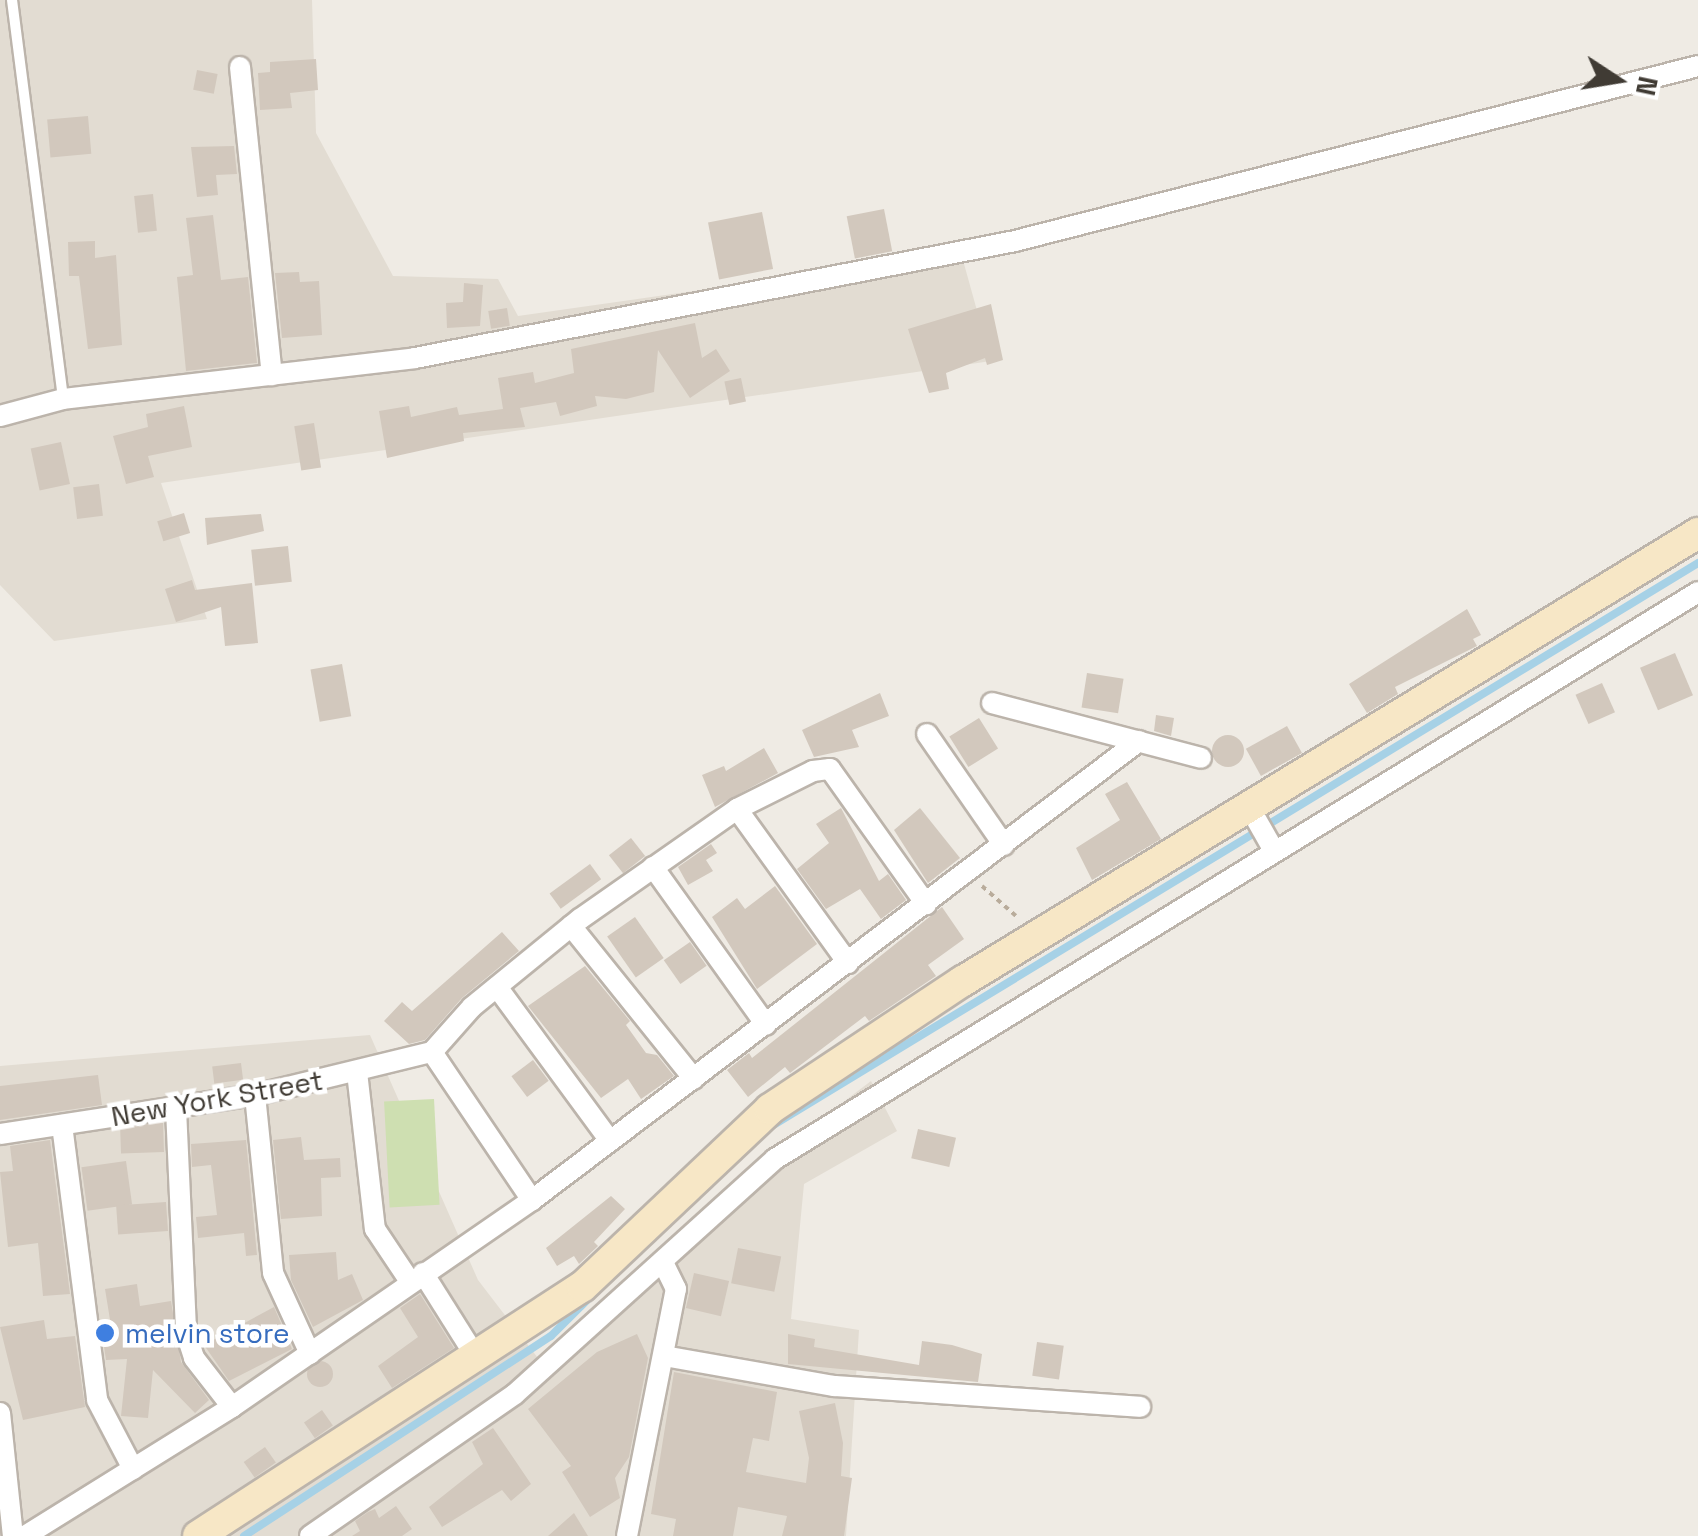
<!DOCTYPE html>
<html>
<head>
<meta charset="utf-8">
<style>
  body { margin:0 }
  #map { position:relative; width:1698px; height:1536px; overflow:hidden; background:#efebe4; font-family:"Space Grotesk",sans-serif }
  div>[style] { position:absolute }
  .residential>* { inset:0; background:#e2dcd2 }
  .green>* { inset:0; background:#cedfb1; transform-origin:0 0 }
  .stream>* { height:8px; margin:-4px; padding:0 4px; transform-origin:4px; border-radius:4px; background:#a6d1e6 }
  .building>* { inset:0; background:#d2c8bd; transform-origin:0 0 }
  .round { border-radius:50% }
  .path>* { height:4px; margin-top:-2px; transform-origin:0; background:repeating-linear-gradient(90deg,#b9ac9b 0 5px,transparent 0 10px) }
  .roads { filter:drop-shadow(2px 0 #bcb4ab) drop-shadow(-2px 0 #bcb4ab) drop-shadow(0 2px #bcb4ab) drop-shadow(0 -2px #bcb4ab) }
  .lane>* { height:10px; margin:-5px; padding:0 5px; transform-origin:5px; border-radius:5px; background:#fff }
  .street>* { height:20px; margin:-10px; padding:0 10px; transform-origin:10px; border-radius:10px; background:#fff }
  .secondary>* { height:30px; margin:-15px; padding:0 15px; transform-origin:15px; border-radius:15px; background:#f7e7c6 }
  .dots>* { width:28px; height:28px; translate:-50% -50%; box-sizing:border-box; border:5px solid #fff; border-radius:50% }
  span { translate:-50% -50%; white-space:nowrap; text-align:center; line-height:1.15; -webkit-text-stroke:9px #fff; paint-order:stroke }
  .street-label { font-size:28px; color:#403b34 }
  .shop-label { font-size:28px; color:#366cbe }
  .left { translate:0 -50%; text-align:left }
  .north { position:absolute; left:1568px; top:30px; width:100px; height:100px; -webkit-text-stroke:8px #fff; paint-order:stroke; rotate:102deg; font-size:28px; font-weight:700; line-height:40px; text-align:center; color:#403b34 }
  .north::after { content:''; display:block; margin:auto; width:35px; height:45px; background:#403b34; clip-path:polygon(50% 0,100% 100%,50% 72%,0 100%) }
</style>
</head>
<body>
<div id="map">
  <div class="residential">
    <div style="clip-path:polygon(0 0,312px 0,316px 133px,393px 276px,498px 279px,518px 316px,961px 253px,991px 361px,161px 483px,207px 619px,54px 641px,0 585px)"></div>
    <div style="clip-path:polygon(370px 1035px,478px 1280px,541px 1362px,733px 1186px,871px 1081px,897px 1131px,804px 1184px,791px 1319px,859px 1330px,846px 1536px,0 1536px,0 1066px)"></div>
  </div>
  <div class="green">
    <div style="left:434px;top:1099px;width:106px;height:50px;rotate:87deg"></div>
  </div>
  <div class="stream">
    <div style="left:1269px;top:824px;width:502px;rotate:-31.32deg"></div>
    <div style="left:770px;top:1127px;width:563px;rotate:-31.26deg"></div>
    <div style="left:244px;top:1536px;width:366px;rotate:-33.1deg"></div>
    <div style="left:551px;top:1336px;width:54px;rotate:-45deg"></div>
  </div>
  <div class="building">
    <div style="clip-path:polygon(316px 59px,318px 90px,290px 93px,292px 108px,260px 110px,258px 73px,270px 72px,270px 62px)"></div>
    <div style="left:197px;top:70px;width:21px;height:20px;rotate:11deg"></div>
    <div style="left:88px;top:116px;width:38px;height:41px;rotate:85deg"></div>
    <div style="clip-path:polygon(234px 146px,237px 174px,216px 175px,218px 195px,197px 197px,191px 147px)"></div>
    <div style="left:153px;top:194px;width:37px;height:19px;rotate:84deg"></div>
    <div style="left:884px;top:209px;width:43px;height:38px;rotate:79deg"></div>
    <div style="left:762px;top:212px;width:58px;height:55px;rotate:79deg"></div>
    <div style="clip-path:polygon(213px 215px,221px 280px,248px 277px,257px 363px,186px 371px,177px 277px,193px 275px,186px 218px)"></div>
    <div style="clip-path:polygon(95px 241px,95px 258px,116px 255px,122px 345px,88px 349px,79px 276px,69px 276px,68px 242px)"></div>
    <div style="clip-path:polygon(299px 272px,300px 282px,319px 281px,322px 335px,282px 338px,275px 273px)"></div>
    <div style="clip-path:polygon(464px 283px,483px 285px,480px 326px,447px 328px,446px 303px,463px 302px)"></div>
    <div style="clip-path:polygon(991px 304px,1003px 360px,987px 365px,985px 358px,946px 373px,949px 389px,929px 393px,908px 329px)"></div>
    <div style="left:507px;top:308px;width:18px;height:19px;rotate:81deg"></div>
    <div style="clip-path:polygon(695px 323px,702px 358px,716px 349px,730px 371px,690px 398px,658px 350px,654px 392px,626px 399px,595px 396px,597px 406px,560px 416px,556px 402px,520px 408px,525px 427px,463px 433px,464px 441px,387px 458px,379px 411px,409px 406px,411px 417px,457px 407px,459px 415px,503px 409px,498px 378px,533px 372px,535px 383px,574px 373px,571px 349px)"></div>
    <div style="left:741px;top:378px;width:24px;height:17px;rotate:78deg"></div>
    <div style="clip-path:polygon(184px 406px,192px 447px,148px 456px,154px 477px,126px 484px,113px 436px,148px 427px,146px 414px)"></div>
    <div style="left:314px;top:423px;width:45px;height:20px;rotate:81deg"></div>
    <div style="left:61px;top:442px;width:43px;height:31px;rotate:78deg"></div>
    <div style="left:99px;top:484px;width:32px;height:26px;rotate:83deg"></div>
    <div style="left:184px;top:513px;width:21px;height:28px;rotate:73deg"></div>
    <div style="clip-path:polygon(261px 514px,264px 531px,207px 545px,205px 518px)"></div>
    <div style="left:288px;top:546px;width:36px;height:37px;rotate:84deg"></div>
    <div style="clip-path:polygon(192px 580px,195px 590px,252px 583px,258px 643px,225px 646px,221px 607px,176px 622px,165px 589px)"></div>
    <div style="clip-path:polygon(1467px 609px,1481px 635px,1473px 639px,1477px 646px,1395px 687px,1398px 694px,1367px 713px,1349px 684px)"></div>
    <div style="left:1675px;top:653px;width:46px;height:38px;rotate:67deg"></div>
    <div style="left:342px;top:664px;width:53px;height:32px;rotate:80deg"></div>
    <div style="left:1087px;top:673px;width:37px;height:35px;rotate:9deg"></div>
    <div style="left:1602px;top:683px;width:32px;height:29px;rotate:66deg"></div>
    <div style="clip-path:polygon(880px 693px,889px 716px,852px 730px,859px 747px,814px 757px,802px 730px)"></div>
    <div style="clip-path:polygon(1156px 715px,1174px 718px,1171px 736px,1154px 731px)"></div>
    <div style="left:979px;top:718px;width:36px;height:35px;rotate:58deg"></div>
    <div style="left:1287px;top:726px;width:31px;height:47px;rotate:61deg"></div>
    <div class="round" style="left:1212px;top:735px;width:32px;height:32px"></div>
    <div style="clip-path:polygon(764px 748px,778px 773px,715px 807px,702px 775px,724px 766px,726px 771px)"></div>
    <div style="clip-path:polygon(1127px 782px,1161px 839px,1092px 880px,1076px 848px,1120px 820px,1105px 794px)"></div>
    <div style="clip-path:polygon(841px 808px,879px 881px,888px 874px,906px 900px,881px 919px,860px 889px,826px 909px,797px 869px,829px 843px,816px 824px)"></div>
    <div style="clip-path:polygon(920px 808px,960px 858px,928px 883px,894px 830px)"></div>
    <div style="left:631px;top:838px;width:23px;height:28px;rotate:52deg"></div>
    <div style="clip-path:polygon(711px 844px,717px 853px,706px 860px,713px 871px,688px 885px,678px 867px)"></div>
    <div style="left:590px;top:864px;width:19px;height:50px;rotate:54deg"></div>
    <div style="clip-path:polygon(775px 886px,817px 944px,757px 989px,712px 917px,737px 898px,745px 909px)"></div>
    <div style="clip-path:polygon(942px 907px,964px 939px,928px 965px,936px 976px,869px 1021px,865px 1016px,790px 1073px,785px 1067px,748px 1097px,727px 1070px,749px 1053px,752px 1058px)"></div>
    <div style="left:635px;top:917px;width:50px;height:34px;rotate:55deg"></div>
    <div style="clip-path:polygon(502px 932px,519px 951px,462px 998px,425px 1040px,409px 1044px,384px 1021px,402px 1002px,412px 1011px)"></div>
    <div style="left:690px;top:942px;width:29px;height:32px;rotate:55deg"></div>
    <div style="clip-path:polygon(585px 966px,630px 1021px,626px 1025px,646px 1053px,657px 1055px,674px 1076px,641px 1099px,628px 1079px,601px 1098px,528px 1006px)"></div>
    <div style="left:533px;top:1060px;width:26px;height:27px;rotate:53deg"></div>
    <div style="left:241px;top:1063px;width:17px;height:29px;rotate:83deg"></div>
    <div style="clip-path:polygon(98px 1075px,102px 1105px,0 1120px,0 1086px)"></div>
    <div style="left:163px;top:1123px;width:29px;height:43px;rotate:88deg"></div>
    <div style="left:918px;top:1129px;width:39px;height:30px;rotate:13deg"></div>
    <div style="clip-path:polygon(301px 1137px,304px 1160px,340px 1158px,341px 1177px,321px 1178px,322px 1216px,281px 1219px,273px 1140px)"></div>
    <div style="clip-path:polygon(50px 1140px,70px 1294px,43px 1296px,38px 1243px,8px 1247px,0 1172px,13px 1171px,10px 1146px)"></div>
    <div style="clip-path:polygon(246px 1140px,257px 1255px,246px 1256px,244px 1233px,198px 1238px,196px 1217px,217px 1215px,211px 1165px,192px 1167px,191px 1144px)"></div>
    <div style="left:126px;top:1161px;width:44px;height:45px;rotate:82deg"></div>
    <div style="clip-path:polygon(611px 1196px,625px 1209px,594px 1242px,598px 1246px,579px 1264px,574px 1256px,557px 1266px,546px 1248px)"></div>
    <div style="left:166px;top:1202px;width:29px;height:50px;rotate:86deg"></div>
    <div style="left:738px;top:1248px;width:44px;height:36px;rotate:11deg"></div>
    <div style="clip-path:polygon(336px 1252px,338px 1280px,352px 1274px,363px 1300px,313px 1327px,291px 1280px,289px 1255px)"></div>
    <div style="left:694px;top:1273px;width:36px;height:36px;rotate:13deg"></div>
    <div style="clip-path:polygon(137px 1284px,140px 1306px,171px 1301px,181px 1362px,209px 1400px,195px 1413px,153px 1370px,148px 1418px,121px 1416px,127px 1359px,106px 1360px,102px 1333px,112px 1332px,105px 1289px)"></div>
    <div style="clip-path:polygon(420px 1294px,454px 1348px,392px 1388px,378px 1366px,418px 1337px,400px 1308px)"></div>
    <div style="clip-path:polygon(274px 1307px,292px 1349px,229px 1381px,204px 1345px)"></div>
    <div style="clip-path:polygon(44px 1320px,47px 1339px,75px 1336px,85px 1407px,23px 1420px,0 1327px)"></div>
    <div style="clip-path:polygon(637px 1334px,648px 1358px,629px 1457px,615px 1478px,620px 1498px,590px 1517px,562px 1472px,571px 1466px,528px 1409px,597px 1352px)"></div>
    <div style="clip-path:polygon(788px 1334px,815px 1339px,814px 1347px,919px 1365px,922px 1341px,952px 1345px,982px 1354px,978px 1382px,788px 1364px)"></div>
    <div style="left:1037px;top:1342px;width:27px;height:34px;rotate:8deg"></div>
    <div class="round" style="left:307px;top:1361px;width:26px;height:26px"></div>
    <div style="clip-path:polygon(674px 1372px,777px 1392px,769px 1441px,753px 1438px,746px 1472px,806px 1483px,809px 1458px,799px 1411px,835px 1403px,843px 1443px,841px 1476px,852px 1478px,844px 1536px,782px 1536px,787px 1516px,738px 1507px,733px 1536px,673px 1536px,676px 1519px,651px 1514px)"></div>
    <div style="left:322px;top:1410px;width:19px;height:22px;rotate:55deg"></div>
    <div style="clip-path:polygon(493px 1428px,531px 1484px,511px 1501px,502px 1490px,442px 1527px,429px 1507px,483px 1464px,472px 1442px)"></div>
    <div style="left:265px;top:1447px;width:19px;height:26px;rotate:55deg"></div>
    <div style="clip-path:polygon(396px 1506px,412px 1529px,402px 1536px,352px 1536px,360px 1531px,355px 1521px,368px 1512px,375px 1509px,379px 1518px)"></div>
    <div style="clip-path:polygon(574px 1513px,588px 1536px,548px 1536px)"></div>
  </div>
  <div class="path">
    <div style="left:982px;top:886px;width:45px;rotate:41.4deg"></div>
  </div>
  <div class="roads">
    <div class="lane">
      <div style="left:12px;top:0;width:402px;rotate:82.7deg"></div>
    </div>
    <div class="street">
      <div style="left:240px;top:67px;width:310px;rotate:84.1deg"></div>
      <div style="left:0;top:416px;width:65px;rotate:-15.1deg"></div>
      <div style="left:63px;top:399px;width:354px;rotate:-6.6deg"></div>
      <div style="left:415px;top:358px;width:611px;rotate:-11.03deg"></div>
      <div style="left:1015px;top:241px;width:705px;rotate:-14.37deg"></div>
      <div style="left:992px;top:703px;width:216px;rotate:14.7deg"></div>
      <div style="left:927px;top:734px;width:135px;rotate:55.3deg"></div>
      <div style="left:1248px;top:805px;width:51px;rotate:60.4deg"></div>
      <div style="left:737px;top:809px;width:85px;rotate:-26.6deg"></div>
      <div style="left:813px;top:771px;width:17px;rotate:-7deg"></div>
      <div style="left:830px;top:769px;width:166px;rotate:54.6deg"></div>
      <div style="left:653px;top:867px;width:194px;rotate:54.4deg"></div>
      <div style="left:571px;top:926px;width:196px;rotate:51.2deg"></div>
      <div style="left:497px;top:987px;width:191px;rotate:53.7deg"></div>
      <div style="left:432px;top:1052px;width:179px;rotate:56deg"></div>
      <div style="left:357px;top:1072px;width:158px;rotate:83.5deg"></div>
      <div style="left:375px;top:1229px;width:61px;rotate:56.3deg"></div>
      <div style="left:255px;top:1095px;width:179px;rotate:84.2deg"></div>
      <div style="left:273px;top:1273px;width:89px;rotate:65.4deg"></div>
      <div style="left:176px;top:1109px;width:224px;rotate:87.4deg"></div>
      <div style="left:186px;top:1333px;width:26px;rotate:72deg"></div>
      <div style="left:194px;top:1358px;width:62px;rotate:52.2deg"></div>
      <div style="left:62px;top:1125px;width:277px;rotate:82.7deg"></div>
      <div style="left:97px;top:1400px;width:78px;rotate:62.4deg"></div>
      <div style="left:0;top:1134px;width:258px;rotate:-8.7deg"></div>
      <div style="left:255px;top:1095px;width:182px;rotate:-13.7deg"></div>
      <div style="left:432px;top:1052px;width:60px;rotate:-48.4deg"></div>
      <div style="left:472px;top:1007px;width:139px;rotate:-39.2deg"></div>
      <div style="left:580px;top:919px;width:192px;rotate:-35deg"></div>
      <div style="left:737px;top:809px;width:190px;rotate:54.2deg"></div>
      <div style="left:423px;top:1273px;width:96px;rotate:57.8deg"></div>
      <div style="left:664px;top:1356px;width:173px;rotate:10deg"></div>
      <div style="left:834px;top:1386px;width:307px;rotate:3.9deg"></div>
      <div style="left:0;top:1413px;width:124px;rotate:84deg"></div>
      <div style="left:25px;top:1536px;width:244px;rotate:-31.9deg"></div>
      <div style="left:232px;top:1407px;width:364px;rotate:-34.6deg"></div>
      <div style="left:532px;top:1200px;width:761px;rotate:-37.1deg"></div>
      <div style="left:310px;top:1536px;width:249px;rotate:-34.7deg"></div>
      <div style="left:515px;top:1394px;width:350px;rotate:-42.1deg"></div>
      <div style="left:775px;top:1159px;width:1083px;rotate:-31.56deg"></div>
      <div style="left:627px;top:1536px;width:252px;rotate:-78.8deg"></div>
      <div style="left:676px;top:1289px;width:30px;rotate:-116deg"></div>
    </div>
    <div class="secondary">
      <div style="left:198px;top:1536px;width:458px;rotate:-33deg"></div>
      <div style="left:582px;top:1287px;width:259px;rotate:-43.4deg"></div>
      <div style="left:770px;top:1109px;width:232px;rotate:-33.6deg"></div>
      <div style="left:963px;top:981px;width:861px;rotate:-31.36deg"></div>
    </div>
  </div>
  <div class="dots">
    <div style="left:105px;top:1333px;background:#3f7fe0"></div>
  </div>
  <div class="street-label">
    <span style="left:217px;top:1098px;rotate:-10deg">New York Street</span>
  </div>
  <div class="shop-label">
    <span class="left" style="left:125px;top:1333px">melvin store</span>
  </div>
  <div class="north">N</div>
</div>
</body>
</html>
